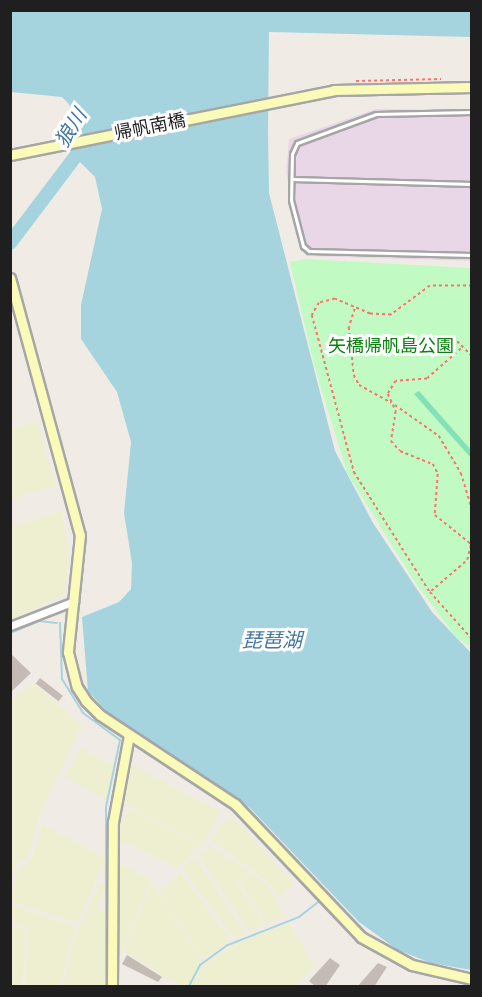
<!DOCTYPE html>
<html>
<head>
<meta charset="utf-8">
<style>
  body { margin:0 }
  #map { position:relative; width:482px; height:997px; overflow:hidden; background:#f0ece5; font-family:Karla,"Noto Sans JP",sans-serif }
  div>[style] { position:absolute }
  .industrial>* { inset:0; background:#e9d7e7 }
  .farmland>* { inset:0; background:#eeefd1; transform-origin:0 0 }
  .park>* { inset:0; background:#c2fac4 }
  .pitch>* { inset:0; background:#83e0b8 }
  .water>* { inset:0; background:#a5d4de }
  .stream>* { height:2px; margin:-1px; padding:0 1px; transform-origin:1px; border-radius:1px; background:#a5d4de }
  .river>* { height:14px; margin:-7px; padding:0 7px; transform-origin:7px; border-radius:7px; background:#a5d4de }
  .building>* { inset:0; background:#c5bbb5; transform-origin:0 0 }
  .path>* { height:1.5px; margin-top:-0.75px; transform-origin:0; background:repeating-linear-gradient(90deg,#fb746b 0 3px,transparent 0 6px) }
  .roads { filter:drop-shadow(2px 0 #a6a6a6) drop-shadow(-2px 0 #a6a6a6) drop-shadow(0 2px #a6a6a6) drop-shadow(0 -2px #a6a6a6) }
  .lane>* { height:3px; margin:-1.5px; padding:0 1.5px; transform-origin:1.5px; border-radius:1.5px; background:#fff }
  .street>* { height:7px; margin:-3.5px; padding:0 3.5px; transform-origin:3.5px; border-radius:3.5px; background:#fff }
  .secondary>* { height:9px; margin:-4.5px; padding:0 4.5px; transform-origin:4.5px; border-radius:4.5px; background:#fafab9 }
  span { translate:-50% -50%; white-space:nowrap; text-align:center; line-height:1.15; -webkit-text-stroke:6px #fff; paint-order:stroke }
  .street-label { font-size:18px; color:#1f1f1f }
  .park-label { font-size:18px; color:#0a800f }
  .water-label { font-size:20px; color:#4477a1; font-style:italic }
  .frame { position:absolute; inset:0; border:12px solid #1f1f1f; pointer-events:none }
</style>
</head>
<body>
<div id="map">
  <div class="industrial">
    <div style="clip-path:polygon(376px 109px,471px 110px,471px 261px,307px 256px,300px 248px,286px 172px,289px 139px)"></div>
  </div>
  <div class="farmland">
    <div style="clip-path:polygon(37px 421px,55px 485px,11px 499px,11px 429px)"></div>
    <div style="clip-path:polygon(62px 510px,69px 560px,65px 594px,11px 620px,11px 527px)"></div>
    <div style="clip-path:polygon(33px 683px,82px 725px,41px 812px,27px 858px,16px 865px,11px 885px,11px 700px)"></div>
    <div style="clip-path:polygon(80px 748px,114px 766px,106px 800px,66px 778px)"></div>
    <div style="left:131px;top:764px;width:101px;height:38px;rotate:28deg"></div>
    <div style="clip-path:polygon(130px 808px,200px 845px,198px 848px,177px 868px,118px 839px,118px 820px,122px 822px)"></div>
    <div style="clip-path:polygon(233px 817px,294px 884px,279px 897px,265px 880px,211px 840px,222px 823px)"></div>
    <div style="clip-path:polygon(43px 825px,106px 858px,77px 923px,11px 902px,17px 871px,31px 859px)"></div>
    <div style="clip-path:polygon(209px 846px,251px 873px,237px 883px,265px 924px,250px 932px,198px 855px)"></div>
    <div style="clip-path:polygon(194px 859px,196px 859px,246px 934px,234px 938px,183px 869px)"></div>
    <div style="clip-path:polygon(123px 864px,151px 880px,121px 954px,116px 952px,117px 870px)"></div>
    <div style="clip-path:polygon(180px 872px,228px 937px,229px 942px,203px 959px,159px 892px)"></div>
    <div style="clip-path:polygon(252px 874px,267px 885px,285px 915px,267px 923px,240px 884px)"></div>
    <div style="clip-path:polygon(152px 882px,202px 961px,188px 986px,180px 986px,124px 950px)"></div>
    <div style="clip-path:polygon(100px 884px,106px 885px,97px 909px,106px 912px,105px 986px,63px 986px,74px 938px)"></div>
    <div style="clip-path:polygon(10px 905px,76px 927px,59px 986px,25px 986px,28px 930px,11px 919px)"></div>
    <div style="clip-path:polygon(10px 923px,25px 931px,22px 986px,11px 986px)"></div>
    <div style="clip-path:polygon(289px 923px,315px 966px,297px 986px,191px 986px,205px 963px,233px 945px)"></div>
  </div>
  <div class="park">
    <div style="clip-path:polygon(305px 259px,471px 268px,471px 647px,456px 637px,416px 584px,347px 473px,314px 365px,290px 262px)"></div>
  </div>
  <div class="pitch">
    <div style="clip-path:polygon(419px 391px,471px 450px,471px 458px,414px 394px)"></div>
  </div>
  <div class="water">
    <div style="clip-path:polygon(11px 11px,471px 11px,471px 37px,269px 32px,268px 133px,269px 193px,335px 451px,373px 523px,432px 612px,471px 653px,471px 970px,431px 963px,398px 950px,359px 922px,250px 808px,107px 712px,88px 691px,82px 617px,119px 602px,131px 589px,132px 563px,124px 513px,131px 442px,117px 392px,81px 339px,81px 305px,102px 209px,95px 177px,76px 158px,78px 135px,69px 104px,62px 97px,11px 92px)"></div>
  </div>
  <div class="stream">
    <div style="left:60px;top:623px;width:56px;rotate:88deg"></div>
    <div style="left:62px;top:679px;width:40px;rotate:58deg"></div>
    <div style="left:83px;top:713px;width:46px;rotate:36.1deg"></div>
    <div style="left:120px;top:740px;width:68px;rotate:101.8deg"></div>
    <div style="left:106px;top:807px;width:179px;rotate:90deg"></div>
    <div style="left:10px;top:633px;width:31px;rotate:-22deg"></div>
    <div style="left:39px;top:621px;width:18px;rotate:6deg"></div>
    <div style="left:116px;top:978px;width:16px;rotate:-86deg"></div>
    <div style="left:189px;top:986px;width:24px;rotate:-62deg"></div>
    <div style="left:200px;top:965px;width:34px;rotate:-36deg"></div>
    <div style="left:228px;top:945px;width:76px;rotate:-21.5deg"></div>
    <div style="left:299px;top:917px;width:24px;rotate:-38deg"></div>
  </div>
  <div class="river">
    <div style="left:10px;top:243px;width:124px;rotate:-52.9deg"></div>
  </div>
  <div class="building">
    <div style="clip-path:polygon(10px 653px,31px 673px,10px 693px)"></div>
    <div style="left:40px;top:678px;width:29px;height:7px;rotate:38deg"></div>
    <div style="clip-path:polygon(127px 955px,162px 977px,158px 982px,122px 964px)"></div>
    <div style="clip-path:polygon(330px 958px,340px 965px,325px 987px,316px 987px,309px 981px)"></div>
    <div style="clip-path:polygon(378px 963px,387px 967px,374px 987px,357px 987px)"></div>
  </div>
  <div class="path">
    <div style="left:356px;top:81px;width:85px;rotate:-1.3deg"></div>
    <div style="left:472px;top:286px;width:42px;rotate:180deg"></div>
    <div style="left:430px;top:286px;width:49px;rotate:143.4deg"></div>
    <div style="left:391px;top:315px;width:21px;rotate:-177deg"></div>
    <div style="left:370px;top:314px;width:38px;rotate:-157deg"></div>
    <div style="left:335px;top:299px;width:16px;rotate:166deg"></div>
    <div style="left:319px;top:303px;width:14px;rotate:120deg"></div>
    <div style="left:312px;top:315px;width:163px;rotate:75deg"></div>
    <div style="left:354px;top:472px;width:142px;rotate:57.7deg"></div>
    <div style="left:430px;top:592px;width:63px;rotate:48.2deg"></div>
    <div style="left:355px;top:309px;width:19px;rotate:108deg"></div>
    <div style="left:349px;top:327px;width:48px;rotate:84.1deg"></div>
    <div style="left:354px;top:375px;width:11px;rotate:63deg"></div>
    <div style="left:359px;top:385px;width:37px;rotate:29deg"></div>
    <div style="left:453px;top:337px;width:27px;rotate:45deg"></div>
    <div style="left:461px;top:349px;width:45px;rotate:138.6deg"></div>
    <div style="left:427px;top:379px;width:31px;rotate:176deg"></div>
    <div style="left:396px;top:381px;width:15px;rotate:122deg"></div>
    <div style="left:388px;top:394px;width:19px;rotate:65deg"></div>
    <div style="left:396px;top:411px;width:30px;rotate:99deg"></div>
    <div style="left:391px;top:441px;width:13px;rotate:48deg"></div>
    <div style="left:400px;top:451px;width:35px;rotate:22deg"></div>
    <div style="left:433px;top:464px;width:11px;rotate:63deg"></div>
    <div style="left:438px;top:474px;width:41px;rotate:94.2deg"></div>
    <div style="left:435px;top:515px;width:46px;rotate:38.9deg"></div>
    <div style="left:395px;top:405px;width:54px;rotate:35.2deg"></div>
    <div style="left:439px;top:436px;width:43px;rotate:59.3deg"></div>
    <div style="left:461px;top:473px;width:37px;rotate:73deg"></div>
    <div style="left:431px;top:591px;width:48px;rotate:-40.7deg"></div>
    <div style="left:467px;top:560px;width:16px;rotate:-76deg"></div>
  </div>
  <div class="roads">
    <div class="lane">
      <div style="left:472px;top:112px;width:96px;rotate:178.8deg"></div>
      <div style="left:376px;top:114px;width:84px;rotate:159.8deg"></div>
      <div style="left:297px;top:143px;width:12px;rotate:114deg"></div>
      <div style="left:292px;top:154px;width:46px;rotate:91.2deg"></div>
      <div style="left:291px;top:200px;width:48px;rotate:75.4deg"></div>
      <div style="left:303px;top:246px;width:8px;rotate:40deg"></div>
      <div style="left:309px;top:251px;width:163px;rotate:1.4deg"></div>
      <div style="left:292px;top:179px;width:180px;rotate:1.6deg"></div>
    </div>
    <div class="street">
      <div style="left:10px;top:626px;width:69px;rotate:-21.3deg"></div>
    </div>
    <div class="secondary">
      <div style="left:10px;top:155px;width:330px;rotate:-11.3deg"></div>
      <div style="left:334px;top:90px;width:138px;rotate:-1.2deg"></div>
      <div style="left:10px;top:278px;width:266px;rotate:74.8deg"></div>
      <div style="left:80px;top:535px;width:118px;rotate:95.9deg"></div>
      <div style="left:68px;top:652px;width:36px;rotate:76deg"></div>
      <div style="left:77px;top:687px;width:17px;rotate:57deg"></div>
      <div style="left:86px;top:701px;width:20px;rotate:45deg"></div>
      <div style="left:100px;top:715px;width:162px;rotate:33.4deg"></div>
      <div style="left:235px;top:804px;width:183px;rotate:46.5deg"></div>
      <div style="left:361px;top:937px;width:58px;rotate:28.8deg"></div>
      <div style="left:412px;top:965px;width:62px;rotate:13.1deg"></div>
      <div style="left:112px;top:986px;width:164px;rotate:-89.7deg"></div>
      <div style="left:113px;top:822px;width:88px;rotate:-79.6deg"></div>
    </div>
  </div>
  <div class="street-label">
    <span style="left:150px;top:127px;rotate:-11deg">帰帆南橋</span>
  </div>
  <div class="park-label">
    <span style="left:391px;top:346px">矢橋帰帆島公園</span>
  </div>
  <div class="water-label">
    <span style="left:71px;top:128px;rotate:-58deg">狼川</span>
    <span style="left:272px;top:640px">琵琶湖</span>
  </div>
  <div class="frame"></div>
</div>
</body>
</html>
